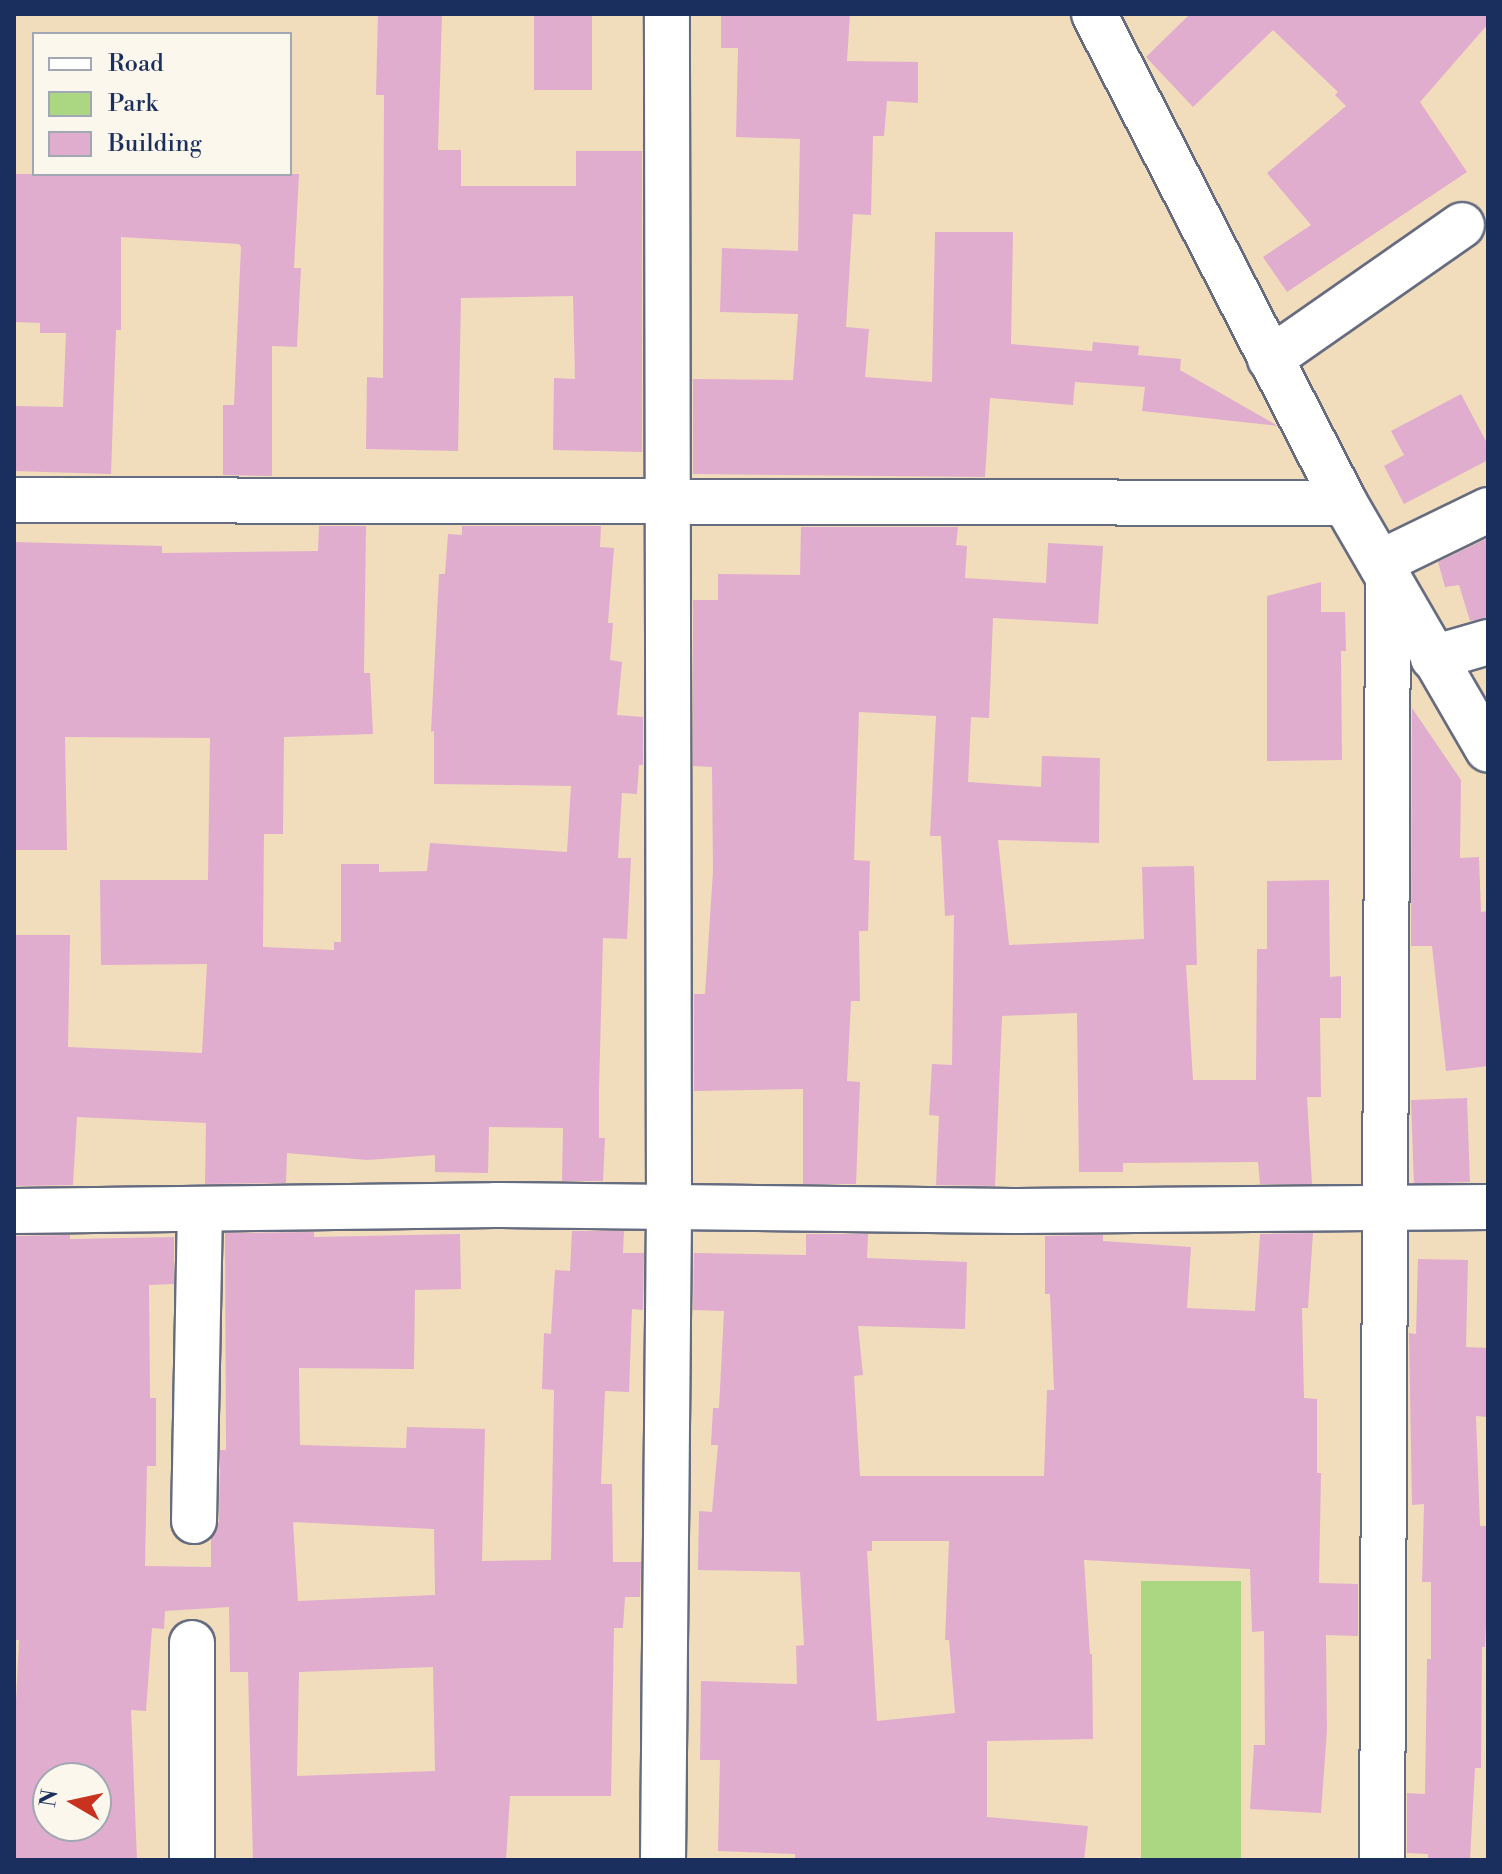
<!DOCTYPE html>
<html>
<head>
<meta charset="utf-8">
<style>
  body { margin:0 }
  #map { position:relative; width:1502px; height:1874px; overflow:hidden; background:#f1ddbc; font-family:"Libre Bodoni",serif }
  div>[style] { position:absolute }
  .green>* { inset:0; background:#abd783; transform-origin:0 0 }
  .building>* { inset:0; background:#e0adce; transform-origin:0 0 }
  .roads { filter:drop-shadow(2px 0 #666c7f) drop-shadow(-2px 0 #666c7f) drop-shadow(0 2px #666c7f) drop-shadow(0 -2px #666c7f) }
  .minor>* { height:44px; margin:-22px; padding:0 22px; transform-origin:22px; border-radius:22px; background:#fff }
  span { translate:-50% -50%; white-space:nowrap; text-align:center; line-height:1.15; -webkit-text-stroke:8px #fbf7ec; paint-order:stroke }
  .frame { position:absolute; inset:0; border:16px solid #1b2f5e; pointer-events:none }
  .legend { position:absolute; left:32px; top:32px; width:260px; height:144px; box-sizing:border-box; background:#fbf7ec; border:2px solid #a1a7b3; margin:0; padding:10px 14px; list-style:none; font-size:24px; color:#1b2f5e }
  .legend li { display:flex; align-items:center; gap:16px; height:40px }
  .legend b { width:40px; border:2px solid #a1a7b3 }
  .north { position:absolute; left:32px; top:1762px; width:80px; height:80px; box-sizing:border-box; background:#fbf7ec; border:2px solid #a1a7b3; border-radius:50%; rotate:279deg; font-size:22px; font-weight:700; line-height:32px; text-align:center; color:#1b2f5e }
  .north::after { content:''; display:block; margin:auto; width:28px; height:36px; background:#c8321e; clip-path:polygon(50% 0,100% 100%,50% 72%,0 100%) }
</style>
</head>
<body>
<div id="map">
  <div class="green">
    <div style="left:1141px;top:1581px;width:100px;height:279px"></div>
  </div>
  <div class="building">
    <div style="clip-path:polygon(378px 14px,442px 14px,438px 150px,461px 150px,461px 186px,576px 186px,576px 151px,642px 151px,642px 452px,553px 450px,554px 378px,575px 379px,573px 296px,461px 298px,458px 451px,366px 449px,367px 377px,383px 378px,384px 95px,376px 95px)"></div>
    <div style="left:534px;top:14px;width:58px;height:76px"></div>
    <div style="clip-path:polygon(721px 14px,850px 14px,847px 61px,918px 62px,918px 103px,887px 101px,884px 136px,873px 136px,871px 215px,853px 214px,846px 327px,869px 329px,865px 377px,932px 382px,935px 232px,1013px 232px,1011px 344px,1092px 351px,1093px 342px,1139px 346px,1138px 355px,1181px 359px,1180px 370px,1278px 426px,1142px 411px,1145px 387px,1075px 382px,1073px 405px,990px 398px,985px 477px,693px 474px,693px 379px,793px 380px,798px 314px,720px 312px,722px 248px,798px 251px,800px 139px,736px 137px,738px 48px,721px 48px)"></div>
    <div style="clip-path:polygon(1190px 14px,1488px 14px,1488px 24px,1420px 102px,1467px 172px,1287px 292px,1263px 257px,1311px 225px,1267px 173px,1346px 106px,1335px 95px,1338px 92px,1273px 30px,1193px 107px,1146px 57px)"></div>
    <div style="clip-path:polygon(14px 174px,299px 174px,294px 268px,301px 268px,297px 347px,272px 346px,272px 476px,223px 475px,223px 405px,234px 405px,241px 247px,239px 244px,121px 237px,121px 330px,116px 330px,111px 474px,14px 471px,14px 406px,63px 407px,66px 333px,40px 333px,40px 323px,14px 322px)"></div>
    <div style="clip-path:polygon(1461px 394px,1488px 445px,1488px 460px,1404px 504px,1384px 466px,1404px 455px,1391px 431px)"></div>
    <div style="clip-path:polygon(319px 526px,366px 526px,364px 673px,370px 673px,373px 734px,284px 737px,283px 834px,264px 834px,263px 947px,334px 950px,334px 942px,341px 942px,341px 864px,379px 864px,379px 872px,427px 871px,430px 843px,567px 852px,571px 786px,434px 784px,434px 731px,431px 732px,439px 574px,445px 574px,448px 534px,462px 535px,462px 526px,601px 526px,600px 547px,614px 548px,608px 623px,613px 623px,610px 660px,622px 662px,617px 715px,643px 717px,643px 765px,639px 765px,637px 794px,622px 793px,618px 858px,631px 858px,627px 939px,603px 938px,599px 1090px,599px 1138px,605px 1138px,603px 1181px,562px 1181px,563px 1128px,489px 1127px,488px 1173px,435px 1172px,435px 1155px,367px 1160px,287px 1153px,286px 1183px,205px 1184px,206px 1123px,77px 1117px,73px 1185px,14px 1186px,14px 935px,70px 935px,68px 1047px,202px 1053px,207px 964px,101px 965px,100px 880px,208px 880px,210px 738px,65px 737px,67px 850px,14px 850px,14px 542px,162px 546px,162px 553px,318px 551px)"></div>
    <div style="clip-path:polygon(801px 527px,958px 527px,956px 545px,967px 546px,965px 578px,1046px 583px,1048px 543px,1103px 546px,1098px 624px,993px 618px,989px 718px,971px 717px,968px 782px,1041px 787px,1042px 756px,1100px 758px,1099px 843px,998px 840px,1009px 945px,1144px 939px,1142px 867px,1194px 866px,1197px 965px,1186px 965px,1193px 1080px,1256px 1080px,1257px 949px,1267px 949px,1267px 881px,1329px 880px,1330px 977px,1341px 976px,1341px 1018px,1320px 1018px,1321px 1097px,1307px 1097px,1312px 1184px,1260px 1184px,1258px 1162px,1123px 1163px,1123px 1172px,1079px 1172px,1077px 1013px,1002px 1016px,995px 1186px,936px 1185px,939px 1116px,929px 1115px,932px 1064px,952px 1065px,954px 915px,945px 916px,941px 836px,930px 836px,936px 716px,859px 712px,854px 860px,870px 861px,868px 931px,859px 931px,860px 1001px,851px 1001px,847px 1081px,860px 1082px,856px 1184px,803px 1184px,803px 1089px,694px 1091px,694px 994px,705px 994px,713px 871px,712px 767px,693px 766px,693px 600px,718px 600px,718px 574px,800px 575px)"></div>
    <div style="clip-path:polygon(1488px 538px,1488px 618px,1470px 621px,1459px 585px,1445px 587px,1438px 562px)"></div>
    <div style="clip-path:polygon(1321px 582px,1321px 612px,1345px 612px,1346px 651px,1341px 651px,1342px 760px,1267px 761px,1267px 596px)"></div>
    <div style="clip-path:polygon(1412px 708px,1461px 780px,1460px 858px,1479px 857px,1481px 912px,1488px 911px,1488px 1066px,1446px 1071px,1432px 946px,1411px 946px)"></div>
    <div style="left:1467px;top:1098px;width:84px;height:56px;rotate:88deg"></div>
    <div style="clip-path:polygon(evenodd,572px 1231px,624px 1231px,623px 1253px,644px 1253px,643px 1310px,632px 1309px,629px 1392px,605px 1391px,601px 1484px,612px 1484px,613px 1562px,641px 1562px,640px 1597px,625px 1597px,623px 1628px,614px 1628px,611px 1796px,510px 1796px,506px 1860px,253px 1860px,248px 1672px,230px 1672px,229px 1607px,165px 1611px,164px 1629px,152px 1628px,146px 1711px,131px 1710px,137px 1860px,14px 1860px,14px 1742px,19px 1640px,14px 1640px,14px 1236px,70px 1235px,70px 1239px,174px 1237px,174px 1284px,149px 1285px,150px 1398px,156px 1398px,156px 1466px,147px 1466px,145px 1566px,211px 1567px,211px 1538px,219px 1521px,220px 1450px,226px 1450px,225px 1233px,314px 1232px,314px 1237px,460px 1234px,461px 1289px,415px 1290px,414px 1369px,299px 1368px,300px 1445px,406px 1448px,407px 1427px,485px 1429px,482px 1561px,551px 1560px,554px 1390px,542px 1389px,544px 1333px,551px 1334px,555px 1270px,570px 1271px,572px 1231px,293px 1522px,434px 1529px,435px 1595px,298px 1601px,293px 1522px,572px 1231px,433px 1667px,435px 1771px,297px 1776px,299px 1672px,433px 1667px,572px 1231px,48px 1778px,96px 1778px,96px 1826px,48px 1826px,48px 1778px)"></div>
    <div style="clip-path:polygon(evenodd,1313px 1233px,1308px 1308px,1302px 1308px,1304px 1398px,1317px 1399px,1317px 1473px,1321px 1473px,1319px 1583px,1358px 1584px,1358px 1636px,1326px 1635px,1327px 1730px,1321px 1813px,1250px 1809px,1254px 1745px,1265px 1745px,1264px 1631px,1252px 1632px,1250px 1569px,1084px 1560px,1090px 1654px,1092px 1654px,1093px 1739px,987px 1741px,987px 1817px,1088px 1826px,1084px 1860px,795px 1860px,795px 1854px,718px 1851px,720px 1760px,700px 1760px,701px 1681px,797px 1684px,796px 1646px,804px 1645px,800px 1572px,698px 1570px,699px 1511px,712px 1512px,718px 1445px,711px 1445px,713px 1408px,719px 1408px,724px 1311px,693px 1310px,694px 1253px,806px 1255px,806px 1234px,868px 1234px,867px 1258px,967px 1262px,965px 1329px,858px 1326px,863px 1375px,854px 1376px,860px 1476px,1044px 1476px,1047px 1390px,1054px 1390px,1050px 1294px,1045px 1294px,1045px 1236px,1103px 1235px,1103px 1241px,1191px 1247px,1187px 1308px,1255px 1311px,1260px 1234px,1313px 1233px,872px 1541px,949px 1541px,945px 1640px,949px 1640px,955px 1713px,877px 1721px,867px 1551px,872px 1551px,872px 1541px)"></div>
    <div style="clip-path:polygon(1418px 1259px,1468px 1260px,1466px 1347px,1488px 1348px,1488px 1417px,1476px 1416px,1480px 1526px,1488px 1526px,1488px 1583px,1485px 1647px,1482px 1647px,1481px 1768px,1475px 1768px,1470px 1860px,1428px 1860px,1428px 1854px,1407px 1853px,1407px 1793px,1425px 1794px,1427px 1659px,1431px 1659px,1431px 1582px,1422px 1582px,1424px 1504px,1412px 1505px,1409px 1333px,1416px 1334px)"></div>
  </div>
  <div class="roads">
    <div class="minor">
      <div style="left:1094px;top:14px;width:550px;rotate:62.83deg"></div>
      <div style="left:1345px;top:503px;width:285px;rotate:59.9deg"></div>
      <div style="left:1270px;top:359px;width:234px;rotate:-34.9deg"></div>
      <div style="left:14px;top:500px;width:1331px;rotate:0.13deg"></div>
      <div style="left:1381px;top:562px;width:119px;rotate:-25.9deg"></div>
      <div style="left:1433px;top:658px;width:57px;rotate:-16.2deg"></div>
      <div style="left:14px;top:1211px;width:481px;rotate:-0.7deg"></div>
      <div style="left:495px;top:1205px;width:523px;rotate:0.66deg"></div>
      <div style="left:1018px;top:1211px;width:470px;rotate:-0.5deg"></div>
      <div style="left:194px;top:1521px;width:311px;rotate:-88.9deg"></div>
      <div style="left:192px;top:1860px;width:217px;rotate:-90deg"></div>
      <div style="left:663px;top:1860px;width:650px;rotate:-89.47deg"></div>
      <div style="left:669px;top:1210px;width:1196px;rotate:-90.1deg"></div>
      <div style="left:1382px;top:1860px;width:1287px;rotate:-89.73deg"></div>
    </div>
  </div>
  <div class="frame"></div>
  <ul class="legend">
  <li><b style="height:10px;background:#fff"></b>Road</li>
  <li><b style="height:22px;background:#abd783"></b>Park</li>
  <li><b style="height:22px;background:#e0adce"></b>Building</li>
  </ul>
  <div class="north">N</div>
</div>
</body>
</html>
